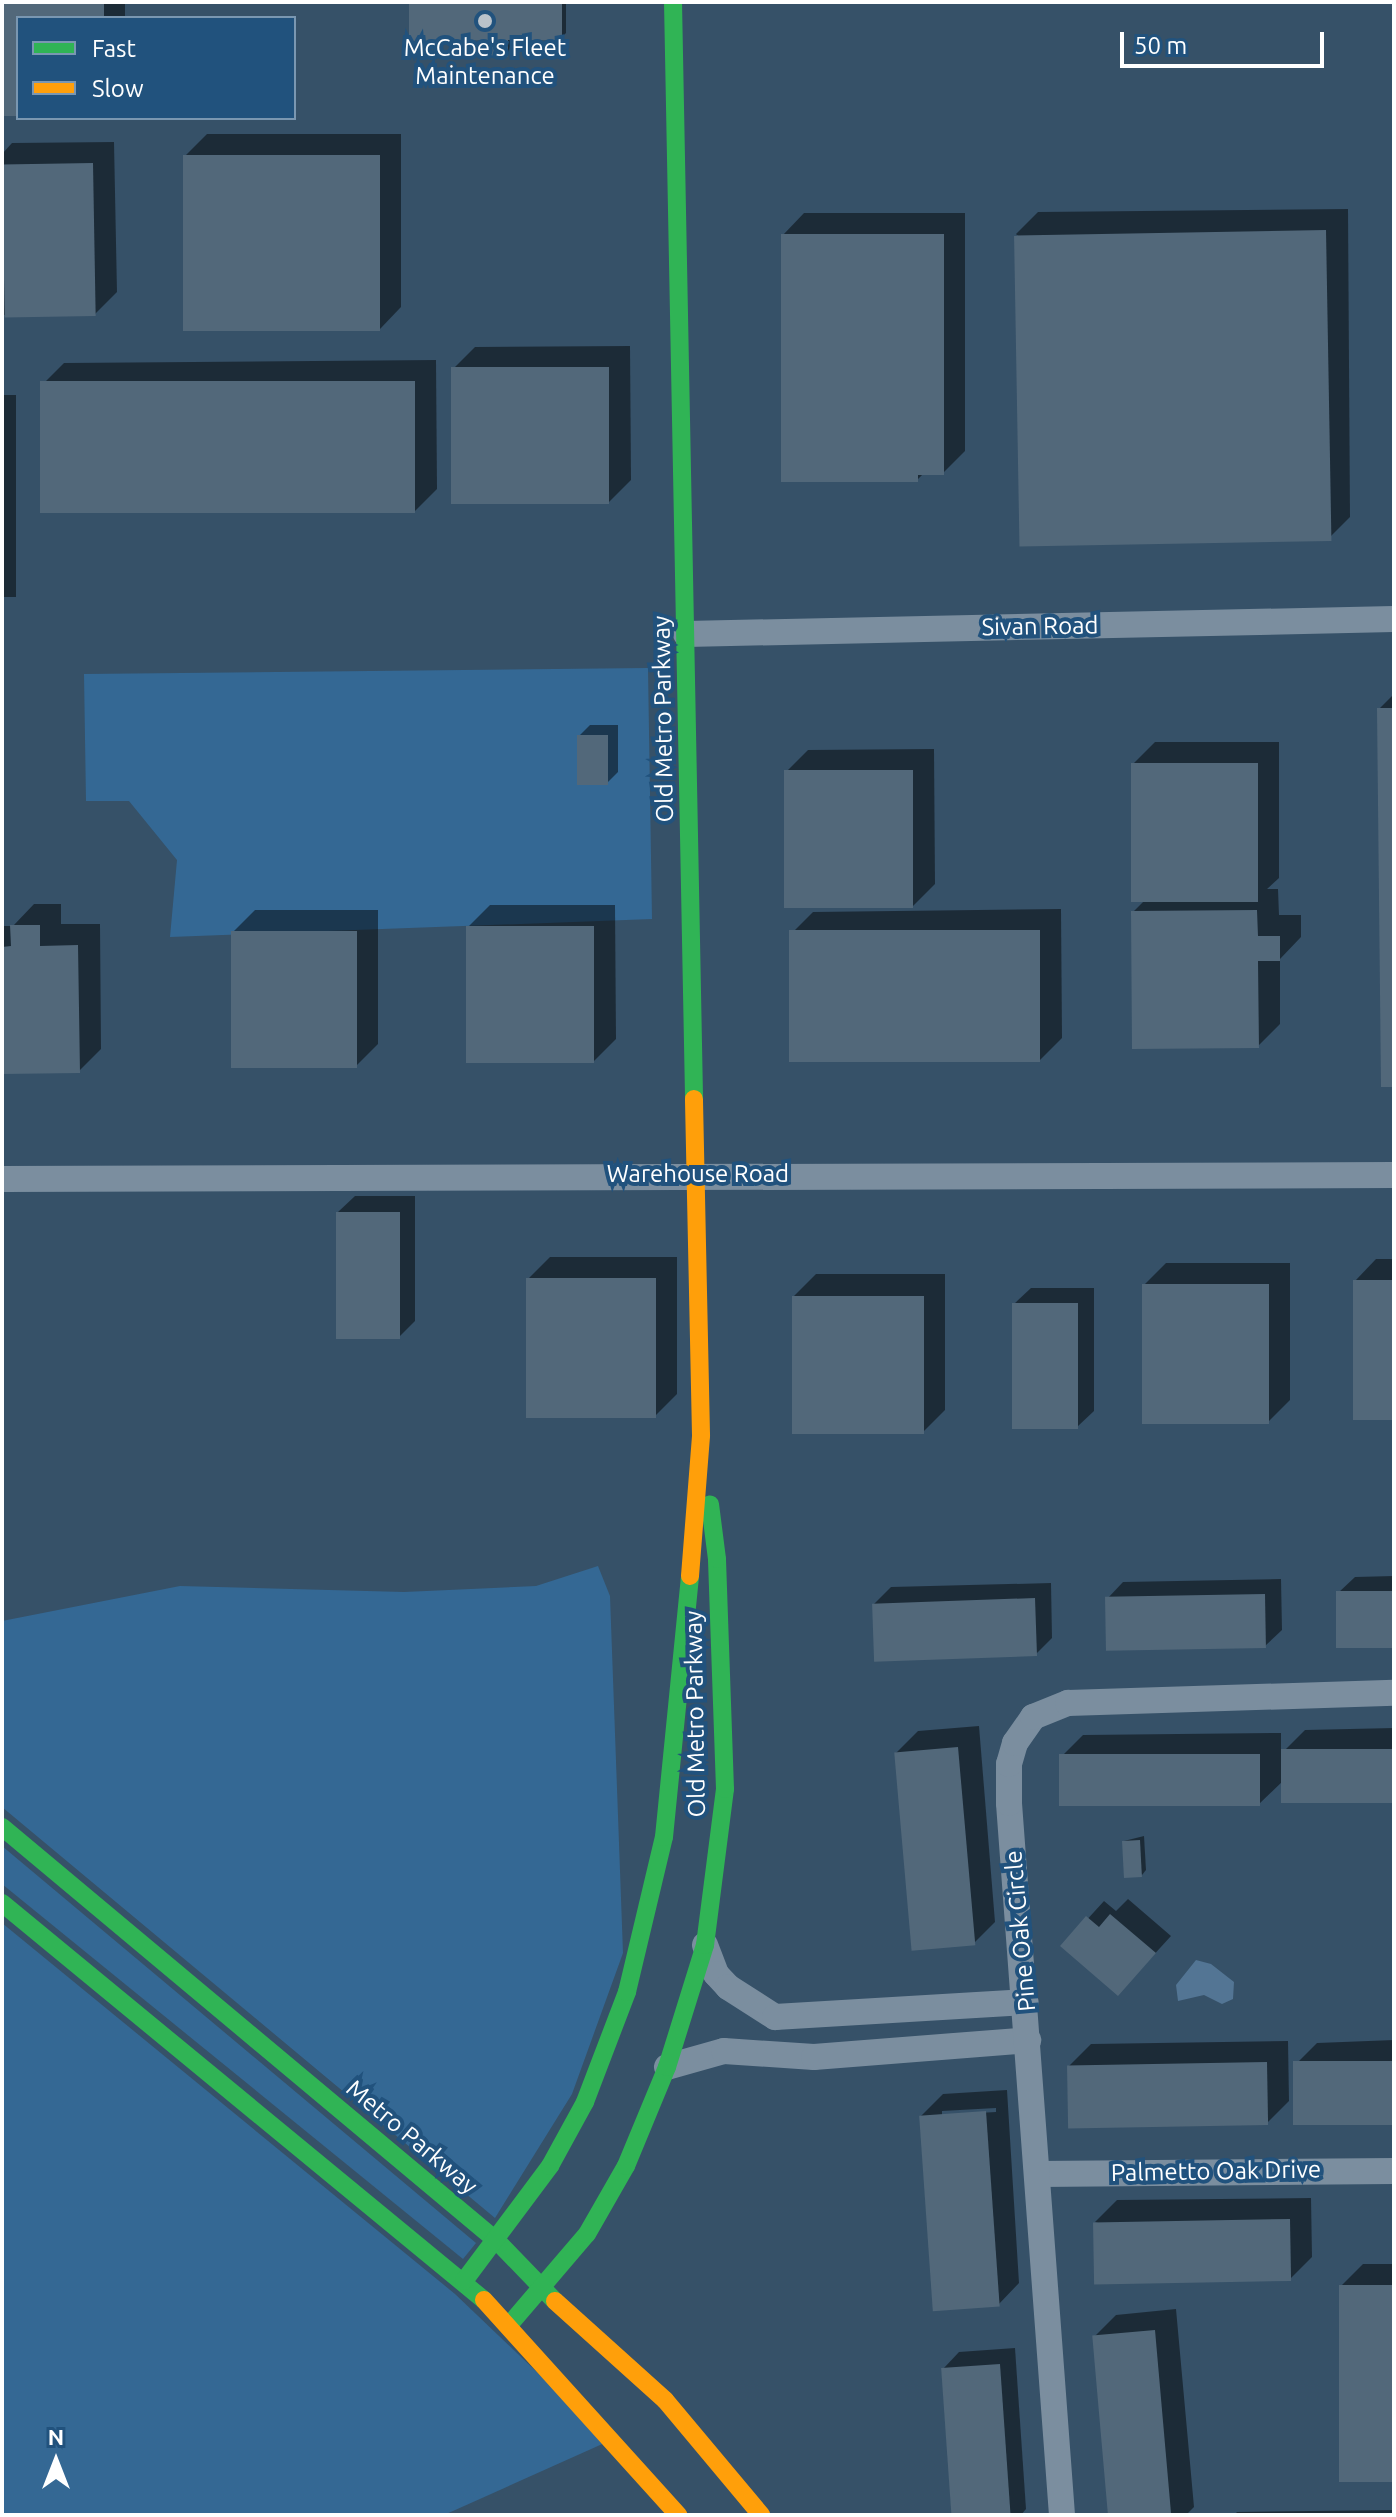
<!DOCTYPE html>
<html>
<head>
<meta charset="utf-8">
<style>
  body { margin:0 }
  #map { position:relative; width:1396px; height:2517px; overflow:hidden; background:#365168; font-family:Ubuntu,sans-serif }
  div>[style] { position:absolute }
  .green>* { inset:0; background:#346894 }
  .water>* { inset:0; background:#537594 }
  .shadow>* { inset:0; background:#0007; transform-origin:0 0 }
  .building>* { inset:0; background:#52687a; transform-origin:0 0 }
  .street>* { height:26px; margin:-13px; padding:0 13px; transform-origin:13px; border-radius:13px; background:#7b8e9f }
  .fast>* { height:18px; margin:-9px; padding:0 9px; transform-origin:9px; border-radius:9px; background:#30b455 }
  .slow>* { height:18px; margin:-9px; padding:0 9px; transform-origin:9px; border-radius:9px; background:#ff9f0a }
  .dots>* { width:22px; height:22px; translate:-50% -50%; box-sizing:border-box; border:4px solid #21527d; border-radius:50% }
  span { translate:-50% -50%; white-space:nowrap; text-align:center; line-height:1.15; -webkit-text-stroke:8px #21527d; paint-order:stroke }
  .poi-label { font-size:24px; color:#fff }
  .street-label { font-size:24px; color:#fff }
  .frame { position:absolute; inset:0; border:4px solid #fff; pointer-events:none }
  .legend { position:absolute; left:16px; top:16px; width:280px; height:104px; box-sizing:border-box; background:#21527d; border:2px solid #7a97b1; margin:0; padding:10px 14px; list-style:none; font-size:24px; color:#fff }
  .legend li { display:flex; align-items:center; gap:16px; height:40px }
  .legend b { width:40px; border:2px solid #7a97b1 }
  .north { position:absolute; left:16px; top:2421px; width:80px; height:80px; -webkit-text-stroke:6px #21527d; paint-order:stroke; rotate:0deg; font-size:22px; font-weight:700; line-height:32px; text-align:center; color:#fff }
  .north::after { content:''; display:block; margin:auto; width:28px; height:36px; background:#fff; clip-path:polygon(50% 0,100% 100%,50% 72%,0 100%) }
  .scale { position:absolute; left:1120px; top:32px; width:204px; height:36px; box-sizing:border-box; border:4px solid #fff; border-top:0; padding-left:10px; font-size:24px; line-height:28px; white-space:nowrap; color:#fff; -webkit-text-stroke:6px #21527d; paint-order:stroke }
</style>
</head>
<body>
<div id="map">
  <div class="green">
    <div style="clip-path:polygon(648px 668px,652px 919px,170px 937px,177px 860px,129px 801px,86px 801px,84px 674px)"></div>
    <div style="clip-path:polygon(598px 1566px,610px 1596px,623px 1953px,572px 2094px,495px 2218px,2px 1807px,2px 1621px,180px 1586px,404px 1592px,536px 1586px)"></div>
    <div style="clip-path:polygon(2px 1846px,476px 2243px,463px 2259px,2px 1884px)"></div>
    <div style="clip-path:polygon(2px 1923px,455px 2294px,609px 2441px,444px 2515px,2px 2515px)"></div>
  </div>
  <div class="water">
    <div style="clip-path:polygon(1196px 1960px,1211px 1964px,1234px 1982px,1233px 1999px,1222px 2004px,1204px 1995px,1178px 2001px,1176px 1985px)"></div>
  </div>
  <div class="shadow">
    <div style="clip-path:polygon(2px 2px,125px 2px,125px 18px,18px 18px,18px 114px,2px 114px)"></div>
    <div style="clip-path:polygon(411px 2px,566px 2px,566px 33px,561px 38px,512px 38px,508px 55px,488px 38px)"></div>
    <div style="clip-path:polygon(207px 134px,401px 134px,401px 307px,380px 329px,185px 156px)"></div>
    <div style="clip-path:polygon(114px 142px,117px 292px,95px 314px,2px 315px,2px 154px,12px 143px)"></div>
    <div style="clip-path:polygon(1348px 209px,1350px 517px,1328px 539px,1016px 234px,1038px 212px)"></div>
    <div style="clip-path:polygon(804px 213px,965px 213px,965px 451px,943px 473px,924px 473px,917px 480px,783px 235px)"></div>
    <div style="clip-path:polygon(630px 346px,631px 480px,609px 502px,453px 369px,475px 347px)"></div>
    <div style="clip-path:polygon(436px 360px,437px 489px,415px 511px,42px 385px,64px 363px)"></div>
    <div style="left:2px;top:395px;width:14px;height:202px"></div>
    <div style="clip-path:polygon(1394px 694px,1394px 1085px,1379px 709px)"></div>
    <div style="clip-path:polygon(590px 725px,618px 725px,618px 772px,607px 783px,579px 736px)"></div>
    <div style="clip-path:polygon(1155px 742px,1279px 742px,1279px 878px,1267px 889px,1278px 889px,1279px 915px,1301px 915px,1301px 937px,1280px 959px,1280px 1024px,1258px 1046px,1133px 912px,1145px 900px,1133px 764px)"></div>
    <div style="clip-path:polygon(934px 749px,935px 884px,913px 906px,786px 772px,808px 750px)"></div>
    <div style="clip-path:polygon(34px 904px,61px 904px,61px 924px,100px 924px,101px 1049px,79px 1071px,2px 1072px,2px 926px,13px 926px)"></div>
    <div style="clip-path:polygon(490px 905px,615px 905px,616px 1039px,594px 1061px,468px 927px)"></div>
    <div style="clip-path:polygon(1061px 909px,1062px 1038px,1040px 1060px,791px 934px,813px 912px)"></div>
    <div style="clip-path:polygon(255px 910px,378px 910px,378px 1044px,356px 1066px,233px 932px)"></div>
    <div style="clip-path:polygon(355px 1196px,415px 1196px,415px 1321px,399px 1337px,338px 1212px)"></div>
    <div style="clip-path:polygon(550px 1257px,677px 1257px,677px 1394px,655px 1416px,528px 1279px)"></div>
    <div style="clip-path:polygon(1376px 1259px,1394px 1259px,1394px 1418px,1355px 1281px)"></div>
    <div style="clip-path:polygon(1166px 1263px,1290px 1263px,1290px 1400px,1268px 1422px,1144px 1285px)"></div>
    <div style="clip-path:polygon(816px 1274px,945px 1274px,945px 1410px,923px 1432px,794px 1296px)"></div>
    <div style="clip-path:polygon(1031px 1288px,1094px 1288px,1094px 1411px,1077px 1427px,1014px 1304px)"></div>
    <div style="clip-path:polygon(1394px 1576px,1394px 1646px,1338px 1593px,1355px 1577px)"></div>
    <div style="clip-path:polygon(1281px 1579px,1282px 1630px,1265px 1646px,1107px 1599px,1123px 1582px)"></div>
    <div style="clip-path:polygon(1051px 1583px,1052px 1638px,1036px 1654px,874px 1604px,891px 1587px)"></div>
    <div style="clip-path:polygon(979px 1726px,995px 1922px,973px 1944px,896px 1753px,918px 1731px)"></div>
    <div style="clip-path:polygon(1394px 1728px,1394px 1801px,1284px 1780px,1259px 1804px,1061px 1757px,1083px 1735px,1281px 1733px,1281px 1754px,1305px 1730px)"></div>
    <div style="clip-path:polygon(1144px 1836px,1146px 1870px,1142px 1875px,1124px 1841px)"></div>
    <div style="clip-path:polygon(1128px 1899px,1171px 1936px,1118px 1994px,1063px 1946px,1104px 1901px,1116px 1911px)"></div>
    <div style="clip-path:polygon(1394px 2040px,1394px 2123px,1295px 2065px,1317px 2043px)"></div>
    <div style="clip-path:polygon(1288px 2041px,1289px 2101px,1267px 2123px,1069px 2066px,1091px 2044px)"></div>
    <div style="clip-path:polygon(evenodd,1007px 2090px,1019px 2283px,998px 2305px,921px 2116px,943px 2094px,1007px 2090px,996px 2108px,996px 2112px,942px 2115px,942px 2111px,996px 2108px)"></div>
    <div style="clip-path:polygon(1311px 2198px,1312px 2257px,1290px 2279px,1095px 2222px,1117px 2200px)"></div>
    <div style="clip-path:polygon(1363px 2264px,1394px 2264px,1394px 2480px,1341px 2286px)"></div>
    <div style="clip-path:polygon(1176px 2309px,1194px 2507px,1186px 2515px,1110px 2515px,1094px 2337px,1116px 2315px)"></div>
    <div style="clip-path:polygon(1015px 2348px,1026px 2509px,1021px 2515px,952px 2515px,943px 2369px,959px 2352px)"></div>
    <div style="clip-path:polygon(1394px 2510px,1394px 2515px,1234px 2515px,1237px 2512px)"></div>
  </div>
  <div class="building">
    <div style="clip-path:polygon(2px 2px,104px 2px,104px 18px,18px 18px,18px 116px,2px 116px)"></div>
    <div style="clip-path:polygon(409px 2px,562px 2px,562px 40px,508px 40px,508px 57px,486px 57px,486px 40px,409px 41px)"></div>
    <div style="left:183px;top:155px;width:197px;height:176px"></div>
    <div style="left:93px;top:163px;width:153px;height:91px;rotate:89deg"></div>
    <div style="left:1326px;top:230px;width:311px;height:312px;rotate:89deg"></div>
    <div style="clip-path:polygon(781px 234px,944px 234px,944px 475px,918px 475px,918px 482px,781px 482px)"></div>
    <div style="left:609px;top:367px;width:137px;height:158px;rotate:90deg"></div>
    <div style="left:415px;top:381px;width:132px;height:375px;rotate:90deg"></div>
    <div style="clip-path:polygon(1377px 708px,1394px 708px,1394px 1087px,1381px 1087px)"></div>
    <div style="left:577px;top:735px;width:31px;height:50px"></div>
    <div style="left:1131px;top:763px;width:127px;height:139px"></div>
    <div style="left:913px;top:770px;width:138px;height:129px;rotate:90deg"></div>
    <div style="clip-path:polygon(1257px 910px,1258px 936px,1280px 936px,1280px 961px,1258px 961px,1259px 1048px,1132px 1049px,1131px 911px)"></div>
    <div style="clip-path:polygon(10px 925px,40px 925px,40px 946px,78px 945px,80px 1073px,2px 1074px,2px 947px,11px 946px)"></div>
    <div style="left:594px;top:926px;width:137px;height:128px;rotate:90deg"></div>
    <div style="left:1040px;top:930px;width:132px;height:251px;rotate:90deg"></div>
    <div style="left:231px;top:931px;width:126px;height:137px"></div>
    <div style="left:336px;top:1212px;width:64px;height:127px"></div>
    <div style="left:526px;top:1278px;width:130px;height:140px"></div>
    <div style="left:1353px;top:1280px;width:41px;height:140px"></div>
    <div style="left:1142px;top:1284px;width:127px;height:140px"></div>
    <div style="left:792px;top:1296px;width:132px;height:138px"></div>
    <div style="left:1012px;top:1303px;width:66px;height:126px"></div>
    <div style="left:1394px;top:1591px;width:57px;height:58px;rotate:90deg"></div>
    <div style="left:1265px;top:1594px;width:54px;height:160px;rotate:89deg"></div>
    <div style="left:1035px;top:1598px;width:58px;height:163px;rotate:88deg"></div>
    <div style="left:958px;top:1747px;width:199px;height:64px;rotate:85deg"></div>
    <div style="left:1394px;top:1749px;width:54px;height:113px;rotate:90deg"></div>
    <div style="left:1260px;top:1754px;width:52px;height:201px;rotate:90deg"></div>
    <div style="left:1140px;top:1840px;width:37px;height:18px;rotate:87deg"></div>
    <div style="clip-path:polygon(1110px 1914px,1156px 1953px,1118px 1996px,1060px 1946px,1086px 1916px,1099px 1927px)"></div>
    <div style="left:1394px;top:2061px;width:64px;height:101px;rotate:90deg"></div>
    <div style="left:1267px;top:2062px;width:63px;height:200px;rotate:89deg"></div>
    <div style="left:986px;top:2111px;width:196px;height:67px;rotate:86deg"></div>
    <div style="left:1290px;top:2219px;width:62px;height:197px;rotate:89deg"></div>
    <div style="left:1339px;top:2285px;width:55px;height:197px"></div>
    <div style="left:1155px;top:2330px;width:186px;height:63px;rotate:85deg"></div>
    <div style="left:1000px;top:2364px;width:151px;height:59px;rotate:86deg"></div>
  </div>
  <div class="street">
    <div style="left:686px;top:634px;width:708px;rotate:-1.21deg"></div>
    <div style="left:2px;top:1179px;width:1392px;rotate:-0.16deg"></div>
    <div style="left:705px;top:1945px;width:31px;rotate:69deg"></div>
    <div style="left:716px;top:1974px;width:18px;rotate:47deg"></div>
    <div style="left:728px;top:1987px;width:56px;rotate:32.6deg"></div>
    <div style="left:775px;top:2017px;width:251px;rotate:-3.4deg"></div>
    <div style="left:667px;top:2067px;width:59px;rotate:-15.7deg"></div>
    <div style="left:724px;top:2051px;width:90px;rotate:3.8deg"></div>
    <div style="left:814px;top:2057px;width:215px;rotate:-4.5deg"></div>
    <div style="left:1038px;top:2174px;width:356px;rotate:-0.5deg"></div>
    <div style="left:1062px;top:2515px;width:714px;rotate:-94.26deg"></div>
    <div style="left:1009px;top:1803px;width:39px;rotate:-90deg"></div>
    <div style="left:1009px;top:1764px;width:22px;rotate:-74deg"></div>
    <div style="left:1015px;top:1743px;width:32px;rotate:-55deg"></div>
    <div style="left:1033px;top:1717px;width:38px;rotate:-22deg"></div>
    <div style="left:1068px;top:1703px;width:326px;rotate:-1.8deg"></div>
  </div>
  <div class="fast">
    <div style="left:673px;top:2px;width:1097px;rotate:88.9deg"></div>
    <div style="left:2px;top:1827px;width:645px;rotate:39.91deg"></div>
    <div style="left:497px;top:2241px;width:83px;rotate:46deg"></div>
    <div style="left:2px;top:1903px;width:624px;rotate:39.48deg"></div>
    <div style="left:464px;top:2281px;width:144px;rotate:-53.2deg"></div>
    <div style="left:550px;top:2166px;width:73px;rotate:-61.3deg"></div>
    <div style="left:585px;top:2102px;width:118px;rotate:-69.1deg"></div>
    <div style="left:627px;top:1992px;width:159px;rotate:-76.6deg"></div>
    <div style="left:664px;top:1837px;width:262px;rotate:-84.3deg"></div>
    <div style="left:510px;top:2324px;width:118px;rotate:-49.5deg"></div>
    <div style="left:587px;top:2234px;width:78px;rotate:-60.2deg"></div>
    <div style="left:626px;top:2166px;width:107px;rotate:-67.5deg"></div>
    <div style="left:667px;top:2067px;width:128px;rotate:-72.7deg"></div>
    <div style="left:705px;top:1945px;width:157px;rotate:-82.7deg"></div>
    <div style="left:725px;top:1789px;width:230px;rotate:-92deg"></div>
    <div style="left:717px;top:1559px;width:55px;rotate:-97.3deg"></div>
  </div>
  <div class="slow">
    <div style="left:690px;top:1576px;width:141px;rotate:-85.5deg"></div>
    <div style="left:701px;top:1435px;width:336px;rotate:-91.2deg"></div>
    <div style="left:484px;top:2300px;width:290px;rotate:47.9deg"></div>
    <div style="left:555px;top:2301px;width:148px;rotate:42deg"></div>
    <div style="left:665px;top:2400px;width:150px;rotate:50.1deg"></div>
  </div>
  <div class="dots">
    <div style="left:485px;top:21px;background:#b9c2ca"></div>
  </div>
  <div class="poi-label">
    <span style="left:485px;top:62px">McCabe's Fleet<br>Maintenance</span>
  </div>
  <div class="street-label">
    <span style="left:1040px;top:626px;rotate:-1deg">Sivan Road</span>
    <span style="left:663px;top:719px;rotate:-91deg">Old Metro Parkway</span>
    <span style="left:698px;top:1174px">Warehouse Road</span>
    <span style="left:695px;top:1714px;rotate:-91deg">Old Metro Parkway</span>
    <span style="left:1020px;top:1931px;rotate:-95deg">Pine Oak Circle</span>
    <span style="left:412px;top:2137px;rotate:40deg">Metro Parkway</span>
    <span style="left:1216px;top:2171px;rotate:-1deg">Palmetto Oak Drive</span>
  </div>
  <div class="frame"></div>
  <ul class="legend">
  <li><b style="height:10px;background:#30b455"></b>Fast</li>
  <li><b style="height:10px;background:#ff9f0a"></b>Slow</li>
  </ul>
  <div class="north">N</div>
  <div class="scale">50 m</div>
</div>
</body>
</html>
